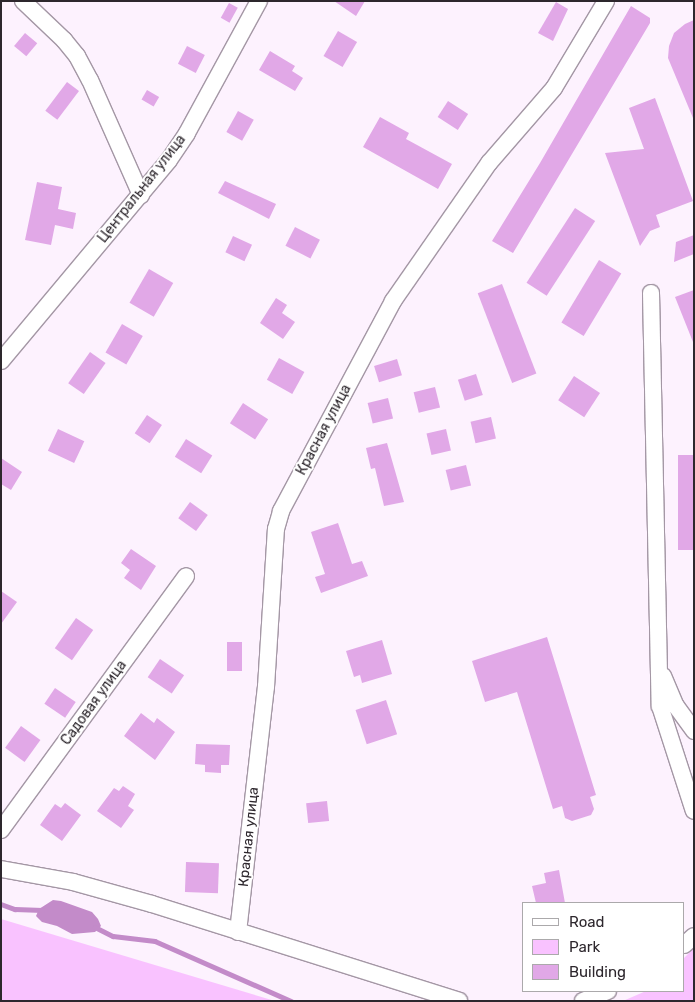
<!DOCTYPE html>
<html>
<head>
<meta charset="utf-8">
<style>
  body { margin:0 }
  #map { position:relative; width:695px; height:1002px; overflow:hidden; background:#fdf2fe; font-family:Rubik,sans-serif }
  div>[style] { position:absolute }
  .green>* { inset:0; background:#f9c2ff }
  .water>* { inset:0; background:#c38bc9 }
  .stream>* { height:4.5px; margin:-2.25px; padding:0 2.25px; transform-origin:2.25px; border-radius:2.25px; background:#c38bc9 }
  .building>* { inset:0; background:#e1a8e7; transform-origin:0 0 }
  .roads { filter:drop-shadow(1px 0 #a497a5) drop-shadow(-1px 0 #a497a5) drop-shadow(0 1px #a497a5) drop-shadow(0 -1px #a497a5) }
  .minor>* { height:16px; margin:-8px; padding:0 8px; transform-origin:8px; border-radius:8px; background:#fff }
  span { translate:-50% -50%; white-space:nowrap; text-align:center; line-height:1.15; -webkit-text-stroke:4px #fff; paint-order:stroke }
  .street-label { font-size:14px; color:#2d272d }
  .frame { position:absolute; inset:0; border:2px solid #2d272d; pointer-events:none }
  .legend { position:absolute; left:522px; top:902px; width:162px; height:90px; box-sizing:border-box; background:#fff; border:1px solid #aba9ab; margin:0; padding:6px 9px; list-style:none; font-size:15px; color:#2d272d }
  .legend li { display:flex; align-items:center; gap:10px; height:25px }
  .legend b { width:25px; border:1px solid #aba9ab }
</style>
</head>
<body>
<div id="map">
  <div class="green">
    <div style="clip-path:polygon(1px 919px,275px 1001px,1px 1001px)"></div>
    <div style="clip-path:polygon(694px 948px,694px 1001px,623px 1001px,646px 991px,684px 991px,684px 958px)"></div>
  </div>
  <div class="water">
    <div style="clip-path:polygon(53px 900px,61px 901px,92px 912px,98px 919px,101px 926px,95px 932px,72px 934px,57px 926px,42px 922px,36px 916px,39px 909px)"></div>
  </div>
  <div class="stream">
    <div style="left:1px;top:904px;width:15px;rotate:20deg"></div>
    <div style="left:15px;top:909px;width:27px;rotate:2deg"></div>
    <div style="left:95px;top:927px;width:20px;rotate:27deg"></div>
    <div style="left:113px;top:936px;width:42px;rotate:6.8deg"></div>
    <div style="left:155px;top:941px;width:149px;rotate:23.8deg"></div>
  </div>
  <div class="building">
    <div style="clip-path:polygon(334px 1px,365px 1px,356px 16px)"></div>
    <div style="clip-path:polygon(556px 2px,568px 9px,553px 41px,538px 33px)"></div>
    <div style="left:229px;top:3px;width:10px;height:17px;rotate:29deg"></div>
    <div style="clip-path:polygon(631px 6px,650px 18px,650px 23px,513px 253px,492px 241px,540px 163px)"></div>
    <div style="clip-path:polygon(694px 20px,694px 118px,693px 118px,668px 58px,669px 46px,674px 33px,685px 24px)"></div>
    <div style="left:338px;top:31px;width:22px;height:29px;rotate:30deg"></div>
    <div style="left:25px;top:33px;width:16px;height:17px;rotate:40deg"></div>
    <div style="left:187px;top:46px;width:20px;height:20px;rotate:27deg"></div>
    <div style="clip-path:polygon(270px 51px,295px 66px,292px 71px,303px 78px,295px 91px,259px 70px)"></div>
    <div style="left:67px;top:82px;width:15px;height:36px;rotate:37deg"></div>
    <div style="left:147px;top:90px;width:14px;height:11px;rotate:30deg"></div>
    <div style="clip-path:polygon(655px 98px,693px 201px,656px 215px,660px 227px,650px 231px,640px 246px,605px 153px,644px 149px,629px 108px)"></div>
    <div style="left:448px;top:101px;width:24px;height:19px;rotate:33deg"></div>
    <div style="left:238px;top:111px;width:18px;height:24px;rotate:29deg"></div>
    <div style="clip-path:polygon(380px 117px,409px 133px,406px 139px,452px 164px,438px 189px,363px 147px)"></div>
    <div style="clip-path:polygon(225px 181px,276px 204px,269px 219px,218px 193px)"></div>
    <div style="clip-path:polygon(37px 182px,62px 187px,58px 209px,76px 213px,73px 229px,55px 225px,51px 245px,25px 240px)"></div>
    <div style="left:575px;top:208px;width:24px;height:89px;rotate:33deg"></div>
    <div style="left:295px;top:227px;width:28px;height:21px;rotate:27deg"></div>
    <div style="clip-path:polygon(694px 235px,694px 254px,674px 262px,676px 242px)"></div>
    <div style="left:233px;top:236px;width:21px;height:18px;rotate:25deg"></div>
    <div style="left:599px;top:260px;width:26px;height:73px;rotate:31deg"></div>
    <div style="left:149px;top:269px;width:28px;height:39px;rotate:30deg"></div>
    <div style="left:502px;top:284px;width:96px;height:26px;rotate:69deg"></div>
    <div style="clip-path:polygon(694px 290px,694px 342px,693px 342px,675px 297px)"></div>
    <div style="clip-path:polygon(276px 298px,287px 305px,282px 313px,295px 322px,283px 339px,260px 323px)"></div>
    <div style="left:122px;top:324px;width:24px;height:33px;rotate:30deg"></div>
    <div style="left:90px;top:352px;width:19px;height:38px;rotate:35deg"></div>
    <div style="left:279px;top:358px;width:29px;height:25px;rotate:29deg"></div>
    <div style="left:397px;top:359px;width:17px;height:24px;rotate:73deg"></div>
    <div style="left:476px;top:374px;width:22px;height:19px;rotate:72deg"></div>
    <div style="left:574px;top:376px;width:31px;height:29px;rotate:33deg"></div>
    <div style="left:435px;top:387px;width:21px;height:22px;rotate:76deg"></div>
    <div style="left:388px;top:398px;width:21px;height:21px;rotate:76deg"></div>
    <div style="left:243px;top:403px;width:30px;height:24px;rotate:33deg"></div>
    <div style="left:147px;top:415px;width:18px;height:22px;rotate:34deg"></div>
    <div style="left:491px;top:417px;width:22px;height:21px;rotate:77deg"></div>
    <div style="left:58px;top:429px;width:29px;height:24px;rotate:25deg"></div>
    <div style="left:446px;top:429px;width:22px;height:20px;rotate:77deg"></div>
    <div style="left:186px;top:439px;width:31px;height:21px;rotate:32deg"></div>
    <div style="clip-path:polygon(387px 443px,404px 502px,384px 506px,375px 468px,371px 469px,366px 448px)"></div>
    <div style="left:678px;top:455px;width:16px;height:95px"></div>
    <div style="clip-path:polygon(1px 458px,22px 472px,11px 490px,1px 484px)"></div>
    <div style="left:466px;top:465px;width:21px;height:21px;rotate:76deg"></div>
    <div style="left:190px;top:502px;width:22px;height:20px;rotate:36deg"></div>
    <div style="clip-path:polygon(338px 523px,352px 564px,362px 561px,368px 576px,321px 593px,315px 577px,325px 574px,311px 532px)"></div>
    <div style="clip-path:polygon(131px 549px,156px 566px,141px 590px,124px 578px,130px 570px,121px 563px)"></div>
    <div style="clip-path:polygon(1px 591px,17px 602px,1px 624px)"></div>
    <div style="left:76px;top:618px;width:21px;height:37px;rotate:35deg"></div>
    <div style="clip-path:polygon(547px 637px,596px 795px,590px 797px,594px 809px,591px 815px,572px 821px,565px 818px,562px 806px,553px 809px,517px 692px,485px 702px,472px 661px)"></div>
    <div style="clip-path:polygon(382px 640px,392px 674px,362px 683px,360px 675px,354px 677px,346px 651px)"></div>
    <div style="left:227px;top:642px;width:15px;height:29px"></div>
    <div style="left:160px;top:659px;width:29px;height:22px;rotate:34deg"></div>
    <div style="left:55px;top:688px;width:25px;height:19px;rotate:34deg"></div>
    <div style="left:386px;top:700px;width:36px;height:32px;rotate:72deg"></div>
    <div style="clip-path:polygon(141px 713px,154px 723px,157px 718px,175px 732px,155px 760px,124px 736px)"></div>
    <div style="left:21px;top:726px;width:24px;height:27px;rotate:36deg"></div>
    <div style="clip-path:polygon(196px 744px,230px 745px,229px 765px,221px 765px,221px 773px,205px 772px,205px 765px,195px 764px)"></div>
    <div style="clip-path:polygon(123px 786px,135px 794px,128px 806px,134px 810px,121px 828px,97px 811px,114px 788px,119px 791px)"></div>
    <div style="left:327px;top:801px;width:20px;height:21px;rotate:84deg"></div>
    <div style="clip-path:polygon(65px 803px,81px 815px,62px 841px,40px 825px,55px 804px,61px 808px)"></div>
    <div style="left:186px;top:862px;width:33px;height:30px;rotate:2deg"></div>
    <div style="clip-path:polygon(559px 870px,565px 903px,536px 903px,532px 886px,546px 883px,544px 873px)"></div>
  </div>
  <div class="roads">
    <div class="minor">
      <div style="left:23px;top:1px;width:57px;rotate:43.6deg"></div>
      <div style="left:64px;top:40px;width:21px;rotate:51deg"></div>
      <div style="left:77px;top:56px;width:27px;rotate:62deg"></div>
      <div style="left:90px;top:80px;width:126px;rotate:66.1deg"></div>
      <div style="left:651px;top:293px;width:413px;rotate:88.8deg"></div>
      <div style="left:660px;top:706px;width:110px;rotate:72.1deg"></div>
      <div style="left:1px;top:361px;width:262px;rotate:-50.1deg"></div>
      <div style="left:169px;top:160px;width:32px;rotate:-56deg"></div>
      <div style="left:187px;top:133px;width:150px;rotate:-61.4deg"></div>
      <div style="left:663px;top:676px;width:33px;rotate:67deg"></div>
      <div style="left:676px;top:706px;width:31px;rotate:54deg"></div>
      <div style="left:1px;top:830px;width:314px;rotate:-53.9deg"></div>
      <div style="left:1px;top:869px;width:73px;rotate:10.2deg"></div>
      <div style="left:73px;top:882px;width:82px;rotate:15.6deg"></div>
      <div style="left:152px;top:904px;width:322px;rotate:17.5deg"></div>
      <div style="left:238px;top:932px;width:247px;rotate:-83.5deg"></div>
      <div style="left:266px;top:687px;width:158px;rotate:-86.4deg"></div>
      <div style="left:276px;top:529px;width:19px;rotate:-74deg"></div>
      <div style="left:281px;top:511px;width:238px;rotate:-61.9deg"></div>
      <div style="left:393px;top:301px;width:168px;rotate:-55.2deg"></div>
      <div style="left:489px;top:163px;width:99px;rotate:-49.1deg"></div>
      <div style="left:554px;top:88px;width:101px;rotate:-59.1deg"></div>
      <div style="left:684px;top:945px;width:13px;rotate:-42deg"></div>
      <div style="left:583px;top:1001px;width:27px;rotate:-22deg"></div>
    </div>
  </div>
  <div class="street-label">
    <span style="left:142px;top:189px;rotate:-52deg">Центральная улица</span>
    <span style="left:324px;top:430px;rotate:-62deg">Красная улица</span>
    <span style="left:94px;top:703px;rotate:-54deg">Садовая улица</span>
    <span style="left:249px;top:837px;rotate:-84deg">Красная улица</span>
  </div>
  <div class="frame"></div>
  <ul class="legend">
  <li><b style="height:6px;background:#fff"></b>Road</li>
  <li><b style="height:14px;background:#f9c2ff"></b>Park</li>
  <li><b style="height:14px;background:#e1a8e7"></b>Building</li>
  </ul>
</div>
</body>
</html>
